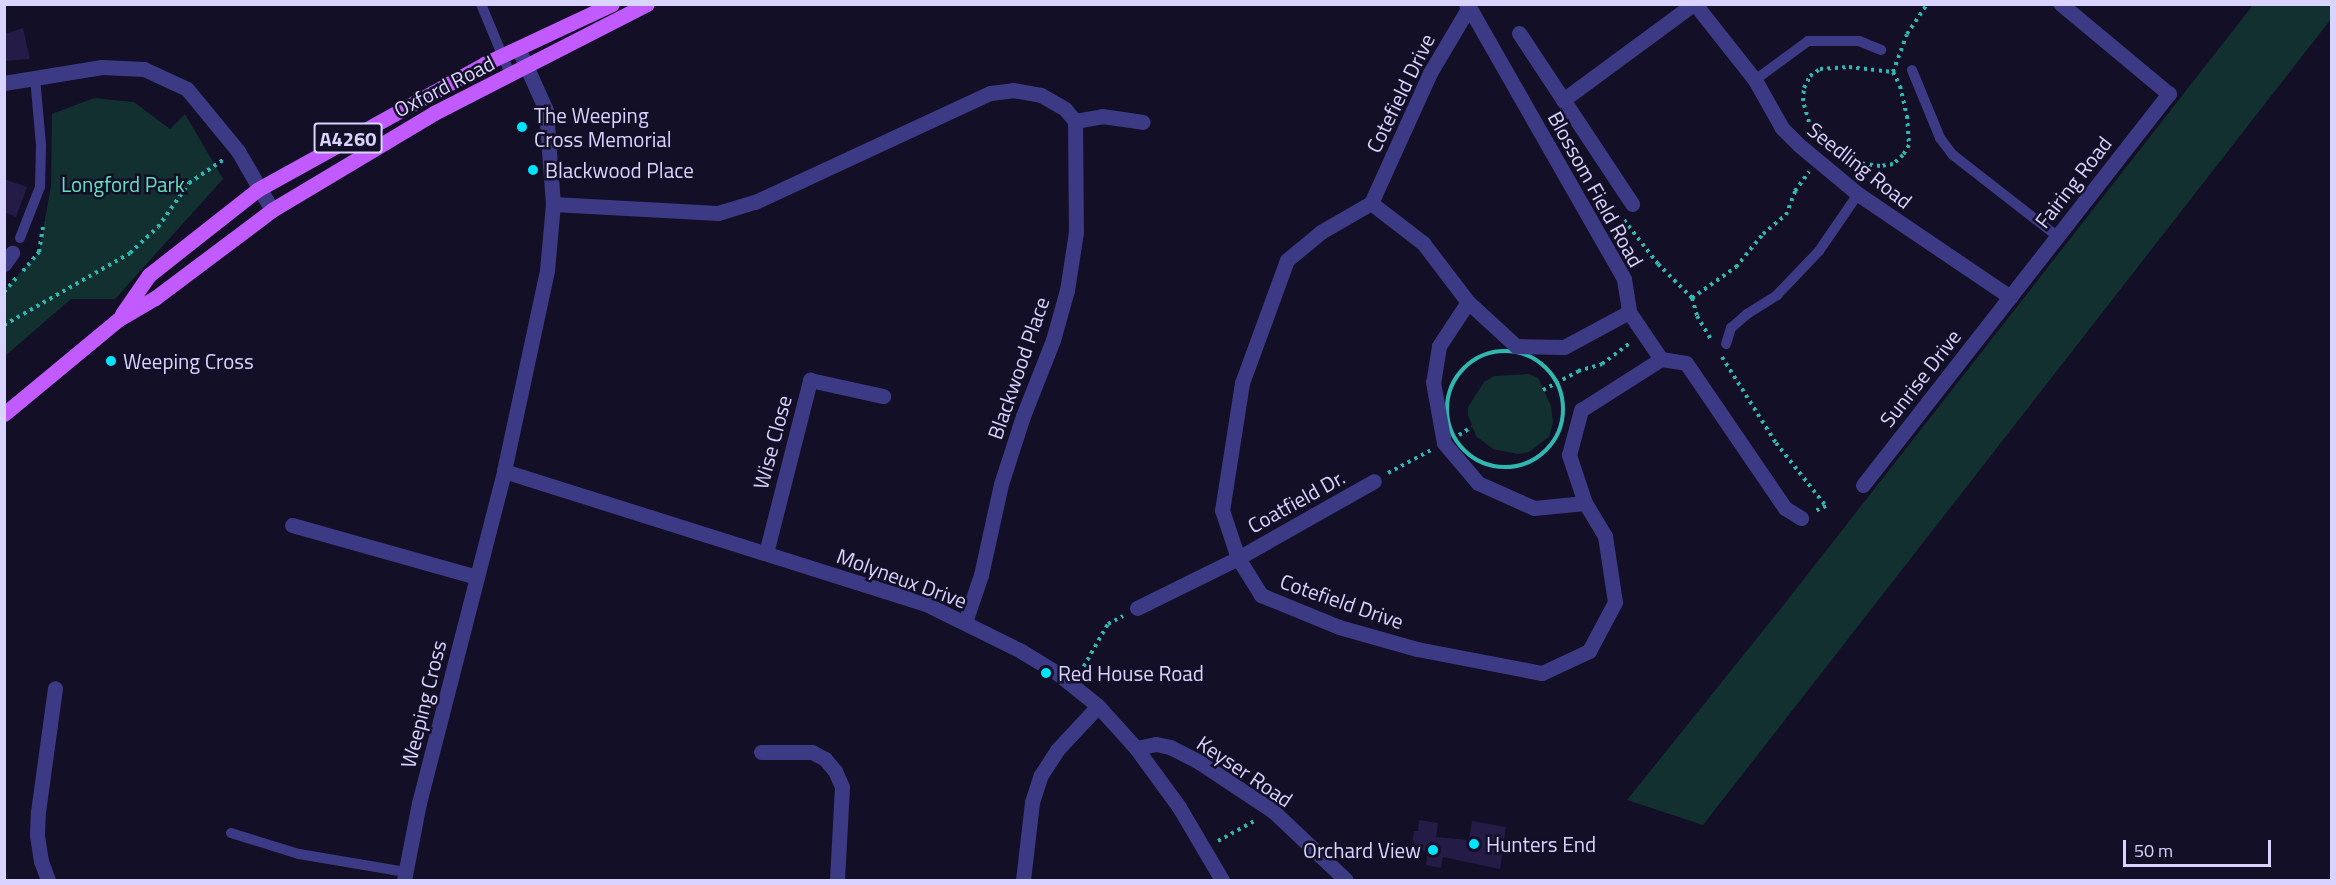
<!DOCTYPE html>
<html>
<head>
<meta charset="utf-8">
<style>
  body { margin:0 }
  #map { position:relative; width:2336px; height:885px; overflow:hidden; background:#130f26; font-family:"Titillium Web",sans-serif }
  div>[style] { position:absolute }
  .green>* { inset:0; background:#12302f }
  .building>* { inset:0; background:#241b47 }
  .path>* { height:4px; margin-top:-2px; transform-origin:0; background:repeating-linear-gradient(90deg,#2fb8b0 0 3px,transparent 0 7.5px) }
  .path>.ring { margin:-2px; padding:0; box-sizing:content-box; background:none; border:4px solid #2fb8b0; border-radius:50% }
  .lane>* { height:10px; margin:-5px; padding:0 5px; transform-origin:5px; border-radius:5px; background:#3d3a85 }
  .street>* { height:15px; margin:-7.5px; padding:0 7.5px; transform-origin:7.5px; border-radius:7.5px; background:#3d3a85 }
  .primary>* { height:15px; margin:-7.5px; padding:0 7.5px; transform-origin:7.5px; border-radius:7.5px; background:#c25bff }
  .dots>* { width:16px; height:16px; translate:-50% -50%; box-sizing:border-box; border:3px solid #130f26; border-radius:50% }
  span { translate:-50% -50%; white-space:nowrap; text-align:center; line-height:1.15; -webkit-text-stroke:5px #130f26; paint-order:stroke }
  .shield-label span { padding:2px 4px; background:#130f26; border:2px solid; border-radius:4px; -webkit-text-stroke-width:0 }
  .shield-label { font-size:20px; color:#d9d4ff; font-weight:700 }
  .street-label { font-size:21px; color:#d9d4ff }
  .poi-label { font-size:21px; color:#d9d4ff }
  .left { translate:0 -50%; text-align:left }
  .right { translate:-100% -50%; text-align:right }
  .park-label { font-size:21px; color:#5fe0c0 }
  .frame { position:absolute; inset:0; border:6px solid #d9d4ff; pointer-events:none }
  .scale { position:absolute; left:2123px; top:840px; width:148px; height:27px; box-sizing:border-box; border:3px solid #d9d4ff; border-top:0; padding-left:8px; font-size:18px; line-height:21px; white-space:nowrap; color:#d9d4ff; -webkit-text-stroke:4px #130f26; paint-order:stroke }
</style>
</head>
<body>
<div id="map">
  <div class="green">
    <div style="clip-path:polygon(2253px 5px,2331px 5px,2331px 19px,1703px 825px,1627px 800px,1782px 607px)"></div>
    <div style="clip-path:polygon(94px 98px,134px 102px,170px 129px,185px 114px,223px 179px,115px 299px,71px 299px,5px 356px,5px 289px,39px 252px,51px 186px,52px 114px)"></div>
    <div style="clip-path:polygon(1529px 374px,1538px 378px,1551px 406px,1553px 423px,1549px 437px,1529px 452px,1518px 454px,1493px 449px,1476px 436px,1468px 415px,1468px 407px,1484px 382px,1494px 376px)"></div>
  </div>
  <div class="building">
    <div style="clip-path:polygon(23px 28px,30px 59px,4px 61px,4px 34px)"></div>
    <div style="clip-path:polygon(4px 179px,27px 187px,16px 217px,4px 212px)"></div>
    <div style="clip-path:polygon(1419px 820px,1438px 823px,1436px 837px,1469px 840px,1472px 821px,1506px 827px,1500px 869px,1443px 857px,1441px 868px,1426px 865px,1428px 851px,1411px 849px,1414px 831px,1418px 831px)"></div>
  </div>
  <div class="path">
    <div style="left:1849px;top:67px;width:44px;rotate:6.5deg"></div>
    <div style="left:1893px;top:72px;width:16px;rotate:63deg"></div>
    <div style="left:1900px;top:86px;width:31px;rotate:77deg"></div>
    <div style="left:1907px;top:116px;width:29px;rotate:86deg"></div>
    <div style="left:1909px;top:145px;width:12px;rotate:121deg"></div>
    <div style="left:1903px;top:155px;width:13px;rotate:138deg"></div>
    <div style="left:1893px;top:164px;width:13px;rotate:171deg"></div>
    <div style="left:1880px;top:166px;width:22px;rotate:-172deg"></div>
    <div style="left:1858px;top:163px;width:34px;rotate:-143deg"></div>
    <div style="left:1831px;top:143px;width:30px;rotate:-136deg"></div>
    <div style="left:1809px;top:122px;width:22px;rotate:-106deg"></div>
    <div style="left:1803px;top:101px;width:13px;rotate:-86deg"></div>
    <div style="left:1804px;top:88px;width:13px;rotate:-63deg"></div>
    <div style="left:1810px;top:76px;width:12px;rotate:-35deg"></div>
    <div style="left:1820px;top:69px;width:29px;rotate:-4deg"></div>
    <div style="left:1893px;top:72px;width:40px;rotate:-69.8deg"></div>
    <div style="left:1907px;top:34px;width:36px;rotate:-56deg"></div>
    <div style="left:1624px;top:220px;width:56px;rotate:52.3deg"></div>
    <div style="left:1658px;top:264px;width:48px;rotate:45deg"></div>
    <div style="left:1692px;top:298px;width:19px;rotate:74deg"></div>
    <div style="left:1697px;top:316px;width:29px;rotate:59deg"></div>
    <div style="left:23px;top:271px;width:25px;rotate:-50deg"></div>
    <div style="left:39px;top:252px;width:30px;rotate:-81deg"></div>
    <div style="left:4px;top:292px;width:21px;rotate:-49deg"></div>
    <div style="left:1692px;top:298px;width:54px;rotate:-35.2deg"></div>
    <div style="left:1736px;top:267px;width:43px;rotate:-50.7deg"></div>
    <div style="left:1763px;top:234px;width:30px;rotate:-40deg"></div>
    <div style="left:1786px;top:215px;width:26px;rotate:-69deg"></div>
    <div style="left:1795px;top:191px;width:24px;rotate:-54deg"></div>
    <div style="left:4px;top:325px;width:145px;rotate:-29.7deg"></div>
    <div style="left:130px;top:253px;width:38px;rotate:-43deg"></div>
    <div style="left:158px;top:227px;width:54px;rotate:-54.8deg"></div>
    <div style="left:189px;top:183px;width:41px;rotate:-34.1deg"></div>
    <div class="ring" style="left:1447px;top:351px;width:112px;height:112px"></div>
    <div style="left:1722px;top:357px;width:102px;rotate:57.9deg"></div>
    <div style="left:1776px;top:443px;width:80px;rotate:51.6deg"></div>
    <div style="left:1826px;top:506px;width:12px;rotate:156deg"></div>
    <div style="left:1543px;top:390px;width:40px;rotate:-28deg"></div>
    <div style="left:1578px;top:371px;width:25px;rotate:-16deg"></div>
    <div style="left:1602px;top:364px;width:36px;rotate:-37deg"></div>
    <div style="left:1459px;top:435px;width:15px;rotate:-32deg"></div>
    <div style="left:1388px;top:473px;width:49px;rotate:-28.1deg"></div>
    <div style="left:1080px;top:673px;width:56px;rotate:-60.3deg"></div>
    <div style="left:1108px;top:624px;width:17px;rotate:-28deg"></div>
    <div style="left:1218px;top:841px;width:43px;rotate:-28.9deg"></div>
  </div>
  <div class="lane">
    <div style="left:481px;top:4px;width:78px;rotate:67.4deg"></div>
    <div style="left:1912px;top:70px;width:74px;rotate:67.6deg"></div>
    <div style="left:1940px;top:138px;width:21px;rotate:53deg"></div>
    <div style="left:1953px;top:155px;width:132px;rotate:37.9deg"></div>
    <div style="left:1755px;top:80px;width:66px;rotate:-36.3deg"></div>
    <div style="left:1808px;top:41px;width:51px"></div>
    <div style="left:1859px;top:41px;width:24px;rotate:22deg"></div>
    <div style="left:20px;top:238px;width:55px;rotate:-68.6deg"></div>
    <div style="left:40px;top:187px;width:42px;rotate:-88.6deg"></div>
    <div style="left:41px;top:145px;width:67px;rotate:-95.1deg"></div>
    <div style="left:1726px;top:344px;width:17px;rotate:-73deg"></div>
    <div style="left:1731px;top:328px;width:21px;rotate:-41deg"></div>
    <div style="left:1747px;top:314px;width:36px;rotate:-32deg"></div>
    <div style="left:1777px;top:295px;width:61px;rotate:-46.3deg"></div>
    <div style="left:1819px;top:251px;width:69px;rotate:-55.6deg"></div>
    <div style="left:231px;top:833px;width:71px;rotate:17.2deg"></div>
    <div style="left:299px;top:854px;width:108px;rotate:9.6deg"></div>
  </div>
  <div class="street">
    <div style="left:1466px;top:4px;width:4px;rotate:45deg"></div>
    <div style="left:1469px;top:7px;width:77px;rotate:120.6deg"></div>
    <div style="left:1430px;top:73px;width:143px;rotate:114.4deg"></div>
    <div style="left:1371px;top:203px;width:58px;rotate:149.9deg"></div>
    <div style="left:1321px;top:232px;width:44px;rotate:140.5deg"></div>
    <div style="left:1287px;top:260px;width:131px;rotate:110.1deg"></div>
    <div style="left:1242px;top:383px;width:129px;rotate:98.9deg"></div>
    <div style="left:1222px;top:510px;width:51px;rotate:71.6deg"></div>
    <div style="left:1238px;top:558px;width:44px;rotate:58.1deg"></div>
    <div style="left:1261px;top:595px;width:84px;rotate:22.3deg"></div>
    <div style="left:1339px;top:627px;width:81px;rotate:15.8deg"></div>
    <div style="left:1417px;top:649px;width:127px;rotate:10.9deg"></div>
    <div style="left:1542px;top:673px;width:52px;rotate:-25.1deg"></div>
    <div style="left:1589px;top:651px;width:55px;rotate:-62deg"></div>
    <div style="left:1615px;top:602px;width:67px;rotate:-98.6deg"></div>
    <div style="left:1605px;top:536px;width:39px;rotate:-121deg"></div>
    <div style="left:1695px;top:4px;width:97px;rotate:51.7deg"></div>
    <div style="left:1755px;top:80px;width:55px;rotate:60.6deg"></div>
    <div style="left:1782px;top:128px;width:24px;rotate:45deg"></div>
    <div style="left:1799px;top:145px;width:77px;rotate:39.7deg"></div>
    <div style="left:1858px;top:194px;width:184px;rotate:34.1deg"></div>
    <div style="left:1469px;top:7px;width:313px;rotate:60.3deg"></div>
    <div style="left:1624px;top:279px;width:33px;rotate:81deg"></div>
    <div style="left:1629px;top:312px;width:57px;rotate:55.8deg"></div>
    <div style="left:1661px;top:359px;width:25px;rotate:9deg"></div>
    <div style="left:1686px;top:363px;width:176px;rotate:55.7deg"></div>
    <div style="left:1785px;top:508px;width:19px;rotate:32deg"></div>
    <div style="left:1519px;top:33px;width:205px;rotate:56.5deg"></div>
    <div style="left:4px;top:83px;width:99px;rotate:-9.3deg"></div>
    <div style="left:102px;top:67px;width:42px;rotate:2.7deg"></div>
    <div style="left:144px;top:69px;width:47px;rotate:24.9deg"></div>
    <div style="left:187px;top:89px;width:80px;rotate:50.6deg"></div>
    <div style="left:238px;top:151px;width:68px;rotate:60deg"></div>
    <div style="left:1563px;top:100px;width:162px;rotate:-36.4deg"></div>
    <div style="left:1075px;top:121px;width:27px;rotate:-10deg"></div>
    <div style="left:1102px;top:116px;width:41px;rotate:8.3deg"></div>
    <div style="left:1371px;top:203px;width:66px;rotate:37.6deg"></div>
    <div style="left:1423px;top:243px;width:74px;rotate:52.7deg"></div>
    <div style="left:553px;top:204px;width:165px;rotate:3.1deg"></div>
    <div style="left:718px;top:213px;width:39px;rotate:-17deg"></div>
    <div style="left:755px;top:202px;width:259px;rotate:-24.9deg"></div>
    <div style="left:990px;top:93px;width:23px;rotate:-7deg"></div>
    <div style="left:1013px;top:90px;width:28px;rotate:10deg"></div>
    <div style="left:1041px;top:95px;width:28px;rotate:30deg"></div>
    <div style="left:1065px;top:109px;width:16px;rotate:50deg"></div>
    <div style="left:1075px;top:121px;width:111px;rotate:89.5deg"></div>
    <div style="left:1076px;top:232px;width:59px;rotate:98.8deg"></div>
    <div style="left:1067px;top:290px;width:52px;rotate:105.6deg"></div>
    <div style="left:1053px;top:340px;width:82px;rotate:111.5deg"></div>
    <div style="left:1023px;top:416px;width:71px;rotate:107.9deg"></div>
    <div style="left:1001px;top:484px;width:93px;rotate:102.4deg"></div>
    <div style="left:981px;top:575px;width:50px;rotate:108.8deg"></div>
    <div style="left:4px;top:264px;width:14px;rotate:-54deg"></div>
    <div style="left:1629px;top:312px;width:74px;rotate:151.7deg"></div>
    <div style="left:1564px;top:347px;width:48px;rotate:-178.8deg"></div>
    <div style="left:1516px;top:346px;width:65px;rotate:-137.5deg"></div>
    <div style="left:1468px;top:302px;width:53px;rotate:123.4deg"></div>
    <div style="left:1439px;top:346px;width:36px;rotate:99deg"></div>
    <div style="left:1433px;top:382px;width:62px;rotate:79.8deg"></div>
    <div style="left:1444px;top:443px;width:52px;rotate:49.6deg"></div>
    <div style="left:1478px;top:483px;width:61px;rotate:24.1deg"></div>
    <div style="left:1534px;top:508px;width:51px;rotate:-5.6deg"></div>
    <div style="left:1585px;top:503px;width:51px;rotate:-108.4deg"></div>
    <div style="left:1569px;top:455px;width:47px;rotate:-75.1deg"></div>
    <div style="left:1581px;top:410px;width:95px;rotate:-32.5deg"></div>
    <div style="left:504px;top:471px;width:445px;rotate:17.5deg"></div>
    <div style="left:928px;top:605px;width:104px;rotate:26.3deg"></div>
    <div style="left:1021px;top:651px;width:42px;rotate:31.4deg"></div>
    <div style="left:1057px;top:673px;width:53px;rotate:38.8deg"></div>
    <div style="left:1098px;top:706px;width:57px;rotate:47.9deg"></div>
    <div style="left:1136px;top:748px;width:73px;rotate:53.9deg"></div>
    <div style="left:1179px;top:807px;width:85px;rotate:59.5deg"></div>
    <div style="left:1863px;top:485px;width:497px;rotate:-52deg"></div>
    <div style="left:2169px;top:94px;width:141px;rotate:-140.2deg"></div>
    <div style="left:292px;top:525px;width:192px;rotate:15.7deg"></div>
    <div style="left:766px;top:553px;width:179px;rotate:-75.7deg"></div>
    <div style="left:810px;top:380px;width:75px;rotate:12.4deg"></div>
    <div style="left:1137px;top:608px;width:113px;rotate:-26.3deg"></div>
    <div style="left:1238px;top:558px;width:156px;rotate:-29.5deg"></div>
    <div style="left:1136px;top:748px;width:20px;rotate:-11deg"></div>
    <div style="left:1156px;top:744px;width:14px;rotate:12deg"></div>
    <div style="left:1170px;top:747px;width:33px;rotate:27deg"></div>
    <div style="left:1199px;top:762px;width:89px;rotate:33.5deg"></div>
    <div style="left:1273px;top:811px;width:100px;rotate:43.4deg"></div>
    <div style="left:761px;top:752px;width:51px"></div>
    <div style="left:812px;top:752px;width:15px;rotate:28deg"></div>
    <div style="left:825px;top:759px;width:16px;rotate:50deg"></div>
    <div style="left:835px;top:771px;width:17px;rotate:66deg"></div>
    <div style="left:842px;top:787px;width:93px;rotate:93.1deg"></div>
    <div style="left:48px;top:880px;width:20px;rotate:-110deg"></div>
    <div style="left:41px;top:861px;width:26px;rotate:-99deg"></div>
    <div style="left:37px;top:835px;width:23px;rotate:-88deg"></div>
    <div style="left:38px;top:812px;width:125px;rotate:-82.2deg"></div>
    <div style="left:404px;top:880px;width:78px;rotate:-79deg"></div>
    <div style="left:419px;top:803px;width:343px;rotate:-75.6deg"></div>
    <div style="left:504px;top:471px;width:206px;rotate:-77.9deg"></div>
    <div style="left:547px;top:270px;width:66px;rotate:-84.8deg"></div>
    <div style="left:553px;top:204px;width:94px;rotate:-94.3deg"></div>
    <div style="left:546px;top:110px;width:68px;rotate:-114.3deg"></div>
    <div style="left:1023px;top:880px;width:79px;rotate:-83.4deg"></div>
    <div style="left:1032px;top:802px;width:28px;rotate:-72deg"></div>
    <div style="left:1041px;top:775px;width:30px;rotate:-57deg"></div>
    <div style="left:1057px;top:750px;width:60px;rotate:-47deg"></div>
  </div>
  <div class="primary">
    <div style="left:122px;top:314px;width:47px;rotate:-55.3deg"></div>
    <div style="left:149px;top:275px;width:137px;rotate:-38.2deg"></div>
    <div style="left:257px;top:190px;width:260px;rotate:-29deg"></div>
    <div style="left:484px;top:64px;width:141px;rotate:-25.1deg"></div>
    <div style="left:4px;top:414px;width:149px;rotate:-39.6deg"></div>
    <div style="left:119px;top:319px;width:42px;rotate:-30.3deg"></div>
    <div style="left:155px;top:298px;width:146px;rotate:-36.9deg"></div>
    <div style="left:272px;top:210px;width:189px;rotate:-30.9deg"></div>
    <div style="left:434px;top:113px;width:239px;rotate:-27.1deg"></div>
  </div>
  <div class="dots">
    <div style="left:522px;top:127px;background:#00e5ff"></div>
    <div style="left:533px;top:170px;background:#00e5ff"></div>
    <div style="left:111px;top:361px;background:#00e5ff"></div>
    <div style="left:1046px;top:673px;background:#00e5ff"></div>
    <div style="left:1474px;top:844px;background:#00e5ff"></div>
    <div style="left:1433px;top:850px;background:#00e5ff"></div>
  </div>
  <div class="shield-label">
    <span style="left:348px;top:138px">A4260</span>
  </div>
  <div class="street-label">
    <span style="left:444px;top:86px;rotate:-27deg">Oxford Road</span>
    <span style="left:1400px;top:93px;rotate:-64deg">Cotefield Drive</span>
    <span style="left:1860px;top:165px;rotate:38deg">Seedling Road</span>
    <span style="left:2073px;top:182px;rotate:-52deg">Fairing Road</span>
    <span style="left:1596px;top:189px;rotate:61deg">Blossom Field Road</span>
    <span style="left:1018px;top:368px;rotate:-71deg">Blackwood Place</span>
    <span style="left:1920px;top:378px;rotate:-52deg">Sunrise Drive</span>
    <span style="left:772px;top:442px;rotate:-75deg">Wise Close</span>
    <span style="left:1296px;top:501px;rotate:-29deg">Coatfield Dr.</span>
    <span style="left:902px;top:578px;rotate:20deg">Molyneux Drive</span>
    <span style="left:1342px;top:601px;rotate:19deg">Cotefield Drive</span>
    <span style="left:423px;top:704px;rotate:-76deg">Weeping Cross</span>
    <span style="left:1245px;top:771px;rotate:34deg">Keyser Road</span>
  </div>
  <div class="poi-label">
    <span class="left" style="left:534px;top:127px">The Weeping<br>Cross Memorial</span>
    <span class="left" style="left:545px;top:170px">Blackwood Place</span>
    <span class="left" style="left:123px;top:361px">Weeping Cross</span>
    <span class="left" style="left:1058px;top:673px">Red House Road</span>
    <span class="left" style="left:1486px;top:844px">Hunters End</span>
    <span class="right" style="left:1421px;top:850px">Orchard View</span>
  </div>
  <div class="park-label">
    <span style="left:123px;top:184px">Longford Park</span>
  </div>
  <div class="frame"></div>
  <div class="scale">50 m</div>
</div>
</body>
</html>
